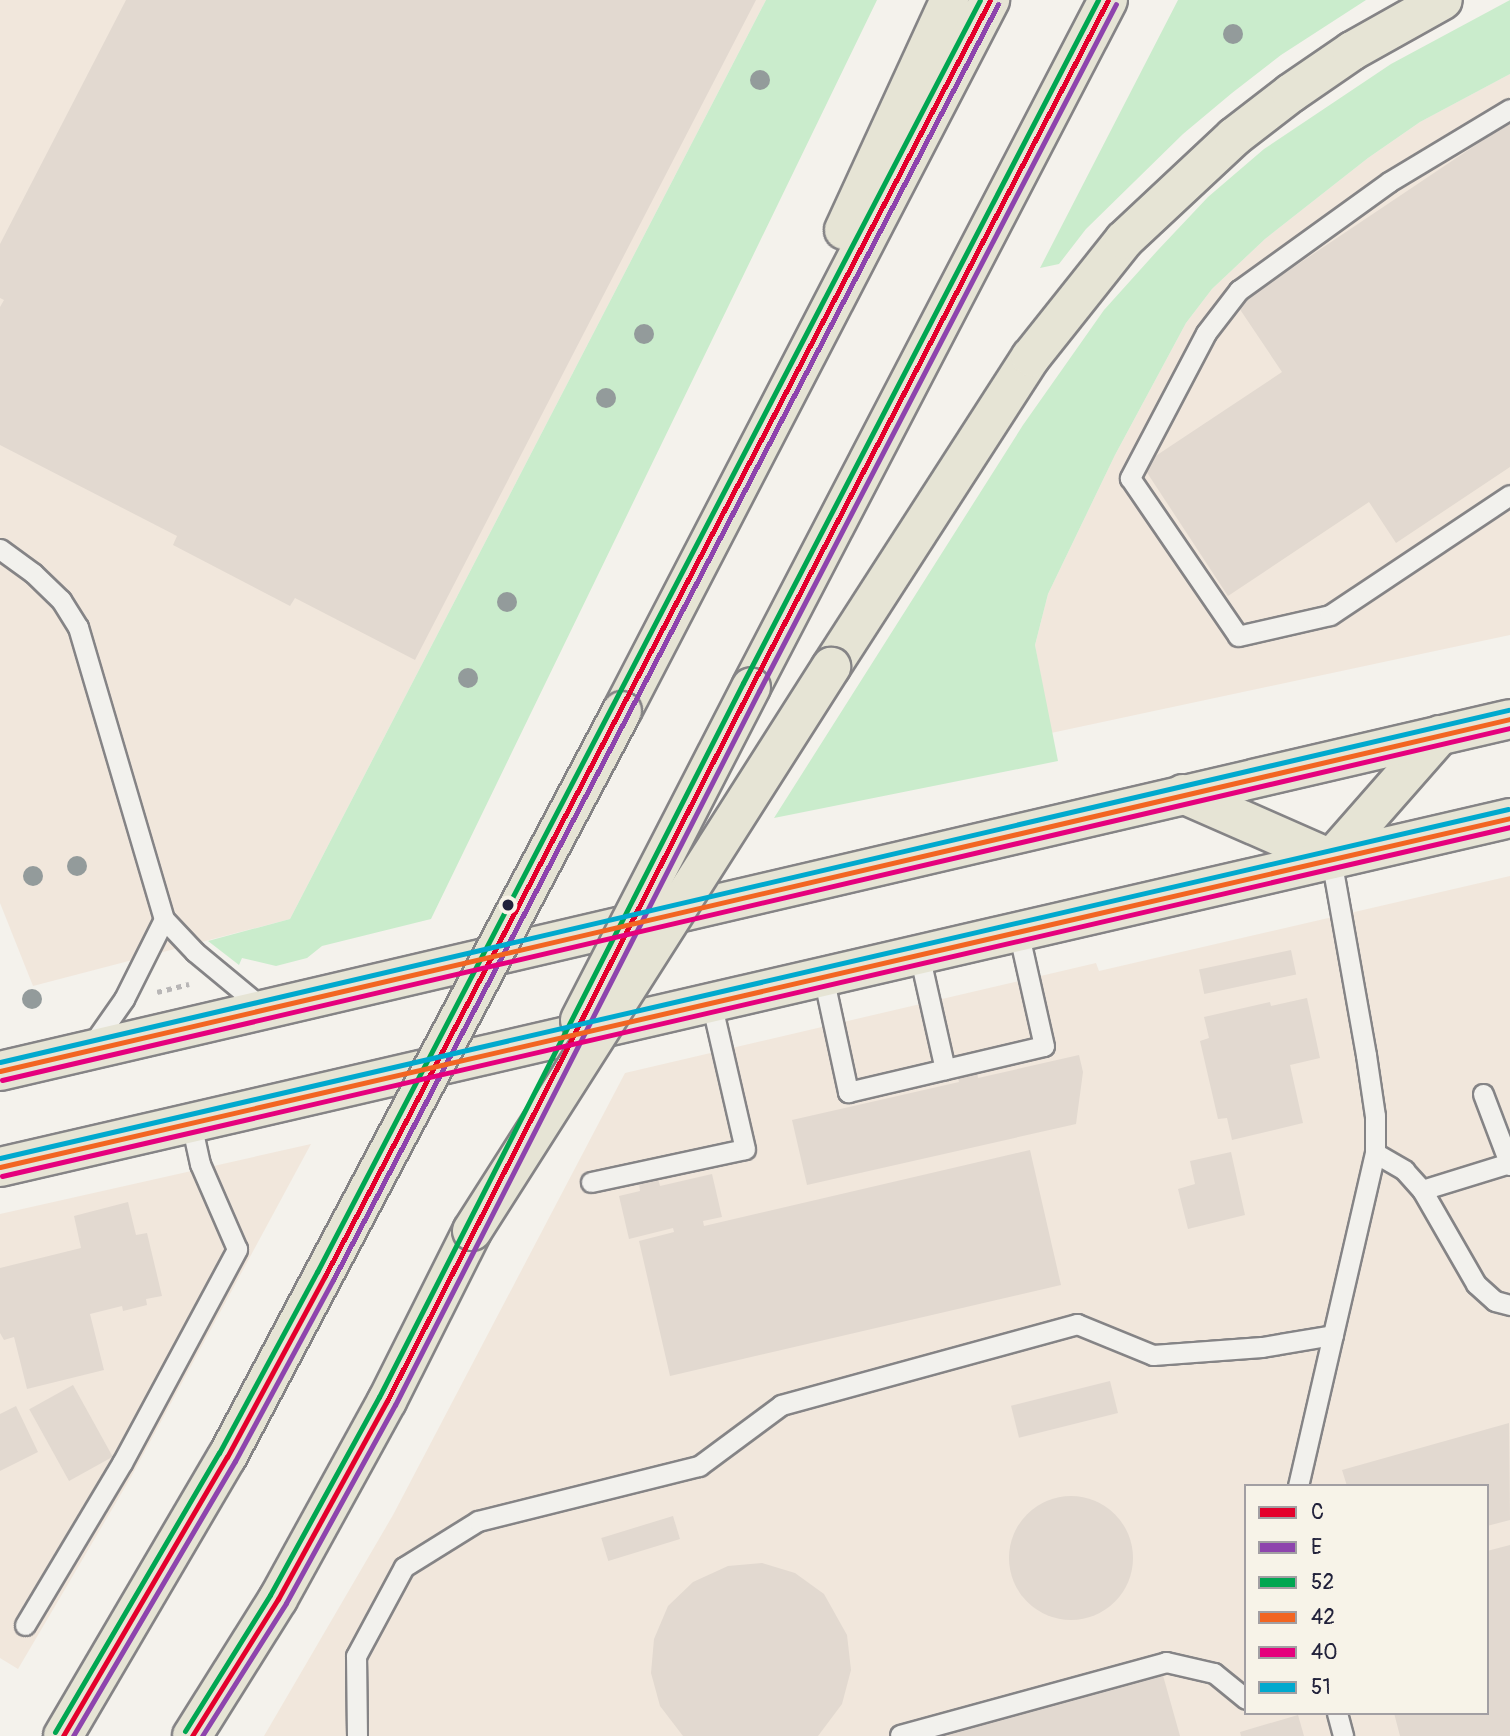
<!DOCTYPE html>
<html>
<head>
<meta charset="utf-8">
<style>
  body { margin:0 }
  #map { position:relative; width:1510px; height:1736px; overflow:hidden; background:#f4f2ec; font-family:Pangolin,sans-serif }
  div>[style] { position:absolute }
  .built>* { inset:0; background:#f1e7dc }
  .green>* { inset:0; background:#caeccc }
  .building>* { inset:0; background:#e2d9d0; transform-origin:0 0 }
  .round { border-radius:50% }
  .path>* { height:4.5px; margin-top:-2.25px; transform-origin:0; background:repeating-linear-gradient(90deg,#b8b6b6 0 5px,transparent 0 10px) }
  .roads { filter:drop-shadow(2px 0 #858486) drop-shadow(-2px 0 #858486) drop-shadow(0 2px #858486) drop-shadow(0 -2px #858486) }
  .service>* { height:19px; margin:-9.5px; padding:0 9.5px; transform-origin:9.5px; border-radius:9.5px; background:#f2f1ed }
  .primary>* { height:38px; margin:-19px; padding:0 19px; transform-origin:19px; border-radius:19px; background:#e6e4d5 }
  .motorway>* { height:38px; margin:-19px; padding:0 19px; transform-origin:19px; border-radius:19px; background:#e6e4d5 }
  .bridges { filter:drop-shadow(2px 0 #858486) drop-shadow(-2px 0 #858486) drop-shadow(0 2px #858486) drop-shadow(0 -2px #858486) }
  .motorway-bridge>* { height:38px; margin:-19px; padding:0 19px; transform-origin:19px; border-radius:19px; background:#e6e4d5 }
  .bus-1>* { height:5px; margin:-2.5px; padding:0 2.5px; transform-origin:2.5px; border-radius:2.5px; background:#e4002b }
  .bus-2>* { height:5px; margin:-2.5px; padding:0 2.5px; transform-origin:2.5px; border-radius:2.5px; background:#8e44ad }
  .bus-3>* { height:5px; margin:-2.5px; padding:0 2.5px; transform-origin:2.5px; border-radius:2.5px; background:#00a651 }
  .bus-4>* { height:5px; margin:-2.5px; padding:0 2.5px; transform-origin:2.5px; border-radius:2.5px; background:#f26522 }
  .bus-5>* { height:5px; margin:-2.5px; padding:0 2.5px; transform-origin:2.5px; border-radius:2.5px; background:#e5007d }
  .bus-6>* { height:5px; margin:-2.5px; padding:0 2.5px; transform-origin:2.5px; border-radius:2.5px; background:#00a9ce }
  .trees>* { width:20px; height:20px; margin:-10px; border-radius:50%; background:#939b9b }
  .dots>* { width:19px; height:19px; translate:-50% -50%; box-sizing:border-box; border:4px solid #f7f3e8; border-radius:50% }
  span { translate:-50% -50%; white-space:nowrap; text-align:center; line-height:1.15; -webkit-text-stroke:5px #f7f3e8; paint-order:stroke }
  .legend { position:absolute; left:1244px; top:1484px; width:245px; height:231px; box-sizing:border-box; background:#f7f3e8; border:2px solid #a29fa3; margin:0; padding:9px 12px; list-style:none; font-size:21px; color:#22223b }
  .legend li { display:flex; align-items:center; gap:14px; height:35px }
  .legend b { width:35px; border:2px solid #a29fa3 }
</style>
</head>
<body>
<div id="map">
  <div class="built">
    <div style="clip-path:polygon(0 0,766px 0,290px 919px,33px 986px,0 903px)"></div>
    <div style="clip-path:polygon(1510px 74px,1510px 635px,1051px 733px,1035px 645px,1048px 594px,1115px 455px,1186px 323px,1212px 289px,1265px 239px,1368px 158px,1420px 122px)"></div>
    <div style="clip-path:polygon(evenodd,1510px 876px,1510px 1736px,264px 1736px,393px 1515px,625px 1073px,1096px 963px,1099px 971px,1510px 876px,1246px 1486px,1487px 1486px,1487px 1713px,1246px 1713px,1246px 1486px)"></div>
    <div style="clip-path:polygon(311px 1144px,131px 1477px,18px 1669px,0 1658px,0 1214px)"></div>
  </div>
  <div class="green">
    <div style="clip-path:polygon(766px 0,877px 0,431px 919px,322px 946px,307px 958px,276px 966px,242px 958px,239px 965px,208px 941px,290px 919px)"></div>
    <div style="clip-path:polygon(1178px 0,1366px 0,1281px 55px,1232px 93px,1183px 134px,1086px 229px,1059px 264px,1040px 268px)"></div>
    <div style="clip-path:polygon(1510px 0,1510px 74px,1420px 122px,1368px 158px,1265px 239px,1212px 289px,1186px 323px,1115px 455px,1048px 594px,1035px 645px,1058px 761px,774px 818px,1023px 425px,1104px 310px,1158px 250px,1208px 197px,1264px 149px,1391px 64px)"></div>
  </div>
  <div class="building">
    <div style="clip-path:polygon(126px 0,756px 0,415px 660px,295px 598px,290px 606px,173px 545px,177px 536px,0 445px,0 307px,4px 300px,0 298px,0 244px)"></div>
    <div style="clip-path:polygon(1510px 122px,1510px 467px,1396px 543px,1369px 502px,1228px 596px,1142px 465px,1282px 372px,1237px 305px)"></div>
    <div style="left:1291px;top:950px;width:25px;height:94px;rotate:78deg"></div>
    <div style="clip-path:polygon(1307px 998px,1320px 1058px,1290px 1065px,1303px 1123px,1232px 1140px,1227px 1118px,1218px 1119px,1200px 1041px,1209px 1038px,1204px 1017px,1270px 1002px,1271px 1006px)"></div>
    <div style="clip-path:polygon(1079px 1055px,1083px 1072px,1076px 1124px,807px 1185px,792px 1120px,959px 1082px,957px 1075px,977px 1070px,978px 1078px)"></div>
    <div style="clip-path:polygon(1030px 1150px,1061px 1285px,670px 1376px,639px 1241px,674px 1232px,673px 1228px,629px 1239px,619px 1196px,640px 1191px,639px 1183px,658px 1179px,660px 1186px,712px 1174px,722px 1217px,703px 1221px,704px 1226px)"></div>
    <div style="clip-path:polygon(1231px 1152px,1245px 1215px,1188px 1229px,1178px 1189px,1195px 1184px,1190px 1161px)"></div>
    <div style="clip-path:polygon(128px 1202px,136px 1235px,147px 1233px,162px 1296px,146px 1299px,147px 1305px,123px 1311px,122px 1306px,90px 1314px,104px 1370px,27px 1389px,14px 1337px,4px 1340px,0 1333px,0 1268px,81px 1248px,74px 1216px)"></div>
    <div style="left:1110px;top:1381px;width:33px;height:102px;rotate:76deg"></div>
    <div style="left:73px;top:1385px;width:82px;height:50px;rotate:61deg"></div>
    <div style="clip-path:polygon(16px 1406px,38px 1452px,0 1471px,0 1414px)"></div>
    <div style="clip-path:polygon(1509px 1423px,1510px 1520px,1487px 1526px,1487px 1486px,1347px 1486px,1342px 1470px)"></div>
    <div class="round" style="left:1009px;top:1496px;width:124px;height:124px"></div>
    <div style="left:673px;top:1516px;width:24px;height:75px;rotate:73deg"></div>
    <div style="clip-path:polygon(1510px 1545px,1510px 1736px,1400px 1736px,1394px 1713px,1487px 1713px,1487px 1551px)"></div>
    <div style="clip-path:polygon(762px 1563px,795px 1573px,824px 1594px,847px 1635px,851px 1670px,842px 1704px,818px 1736px,683px 1736px,660px 1706px,651px 1673px,654px 1639px,668px 1606px,693px 1582px,728px 1566px)"></div>
    <div style="clip-path:polygon(1162px 1672px,1180px 1736px,938px 1736px,937px 1735px)"></div>
    <div style="clip-path:polygon(1298px 1715px,1304px 1736px,1241px 1736px,1240px 1732px)"></div>
  </div>
  <div class="path">
    <div style="left:157px;top:992px;width:33px;rotate:-14deg"></div>
  </div>
  <div class="roads">
    <div class="service">
      <div style="left:1510px;top:109px;width:141px;rotate:148.9deg"></div>
      <div style="left:1389px;top:182px;width:185px;rotate:144.2deg"></div>
      <div style="left:1239px;top:290px;width:54px;rotate:127.5deg"></div>
      <div style="left:1206px;top:333px;width:164px;rotate:117.7deg"></div>
      <div style="left:1130px;top:478px;width:191px;rotate:55.6deg"></div>
      <div style="left:1238px;top:636px;width:94px;rotate:-12.9deg"></div>
      <div style="left:1330px;top:615px;width:216px;rotate:-33.7deg"></div>
      <div style="left:0;top:549px;width:41px;rotate:36deg"></div>
      <div style="left:33px;top:573px;width:39px;rotate:44deg"></div>
      <div style="left:61px;top:600px;width:32px;rotate:58deg"></div>
      <div style="left:78px;top:627px;width:304px;rotate:73.6deg"></div>
      <div style="left:919px;top:954px;width:118px;rotate:77.3deg"></div>
      <div style="left:823px;top:976px;width:119px;rotate:77.8deg"></div>
      <div style="left:848px;top:1092px;width:201px;rotate:-13.2deg"></div>
      <div style="left:1044px;top:1046px;width:118px;rotate:-102.7deg"></div>
      <div style="left:89px;top:1049px;width:61px;rotate:-55deg"></div>
      <div style="left:124px;top:999px;width:89px;rotate:-63.4deg"></div>
      <div style="left:164px;top:919px;width:45px;rotate:46.8deg"></div>
      <div style="left:195px;top:952px;width:89px;rotate:39.6deg"></div>
      <div style="left:1483px;top:1094px;width:76px;rotate:69.2deg"></div>
      <div style="left:1375px;top:1153px;width:34px;rotate:30deg"></div>
      <div style="left:1404px;top:1170px;width:27px;rotate:48deg"></div>
      <div style="left:1422px;top:1190px;width:108px;rotate:60.1deg"></div>
      <div style="left:1476px;top:1284px;width:25px;rotate:42deg"></div>
      <div style="left:1495px;top:1301px;width:16px;rotate:15deg"></div>
      <div style="left:591px;top:1182px;width:157px;rotate:-12.1deg"></div>
      <div style="left:745px;top:1149px;width:151px;rotate:-103deg"></div>
      <div style="left:1422px;top:1190px;width:91px;rotate:-17.2deg"></div>
      <div style="left:1298px;top:1486px;width:342px;rotate:-77deg"></div>
      <div style="left:1375px;top:1153px;width:37px;rotate:-90deg"></div>
      <div style="left:1375px;top:1116px;width:62px;rotate:-98.4deg"></div>
      <div style="left:1366px;top:1055px;width:199px;rotate:-100.1deg"></div>
      <div style="left:25px;top:1625px;width:189px;rotate:-59.1deg"></div>
      <div style="left:122px;top:1463px;width:243px;rotate:-61.7deg"></div>
      <div style="left:237px;top:1249px;width:93px;rotate:-113.5deg"></div>
      <div style="left:200px;top:1164px;width:42px;rotate:-102.4deg"></div>
      <div style="left:1337px;top:1713px;width:24px;rotate:75deg"></div>
      <div style="left:900px;top:1735px;width:276px;rotate:-15.3deg"></div>
      <div style="left:1166px;top:1662px;width:49px;rotate:12.9deg"></div>
      <div style="left:1214px;top:1673px;width:41px;rotate:39.1deg"></div>
      <div style="left:357px;top:1736px;width:80px;rotate:-90.7deg"></div>
      <div style="left:356px;top:1656px;width:101px;rotate:-61.7deg"></div>
      <div style="left:404px;top:1567px;width:87px;rotate:-31.9deg"></div>
      <div style="left:478px;top:1521px;width:228px;rotate:-14deg"></div>
      <div style="left:699px;top:1466px;width:102px;rotate:-36.6deg"></div>
      <div style="left:781px;top:1405px;width:307px;rotate:-15.3deg"></div>
      <div style="left:1077px;top:1324px;width:82px;rotate:22.2deg"></div>
      <div style="left:1153px;top:1355px;width:109px;rotate:-4.2deg"></div>
      <div style="left:1262px;top:1347px;width:72px;rotate:-9.6deg"></div>
    </div>
    <div class="primary">
      <div style="left:1183px;top:794px;width:162px;rotate:23.7deg"></div>
      <div style="left:1331px;top:859px;width:165px;rotate:-48.7deg"></div>
      <div style="left:0;top:1071px;width:1550px;rotate:-13.12deg"></div>
      <div style="left:0;top:1167px;width:1550px;rotate:-13.01deg"></div>
    </div>
    <div class="motorway">
      <div style="left:844px;top:230px;width:253px;rotate:-65.3deg"></div>
      <div style="left:831px;top:667px;width:369px;rotate:-57.2deg"></div>
      <div style="left:1031px;top:357px;width:149px;rotate:-51.5deg"></div>
      <div style="left:1124px;top:240px;width:151px;rotate:-43.1deg"></div>
      <div style="left:1234px;top:137px;width:72px;rotate:-37.7deg"></div>
      <div style="left:1291px;top:93px;width:74px;rotate:-34.5deg"></div>
      <div style="left:1352px;top:51px;width:104px;rotate:-29.3deg"></div>
      <div style="left:751px;top:687px;width:774px;rotate:-62.54deg"></div>
      <div style="left:622px;top:711px;width:801px;rotate:-62.63deg"></div>
      <div style="left:192px;top:1736px;width:162px;rotate:-57.9deg"></div>
      <div style="left:278px;top:1599px;width:226px;rotate:-61.2deg"></div>
      <div style="left:387px;top:1401px;width:190px;rotate:-63.4deg"></div>
    </div>
  </div>
  <div class="bridges">
    <div class="motorway-bridge">
      <div style="left:580px;top:1020px;width:374px;rotate:-62.8deg"></div>
      <div style="left:472px;top:1231px;width:669px;rotate:-57.52deg"></div>
      <div style="left:63px;top:1736px;width:324px;rotate:-59.6deg"></div>
      <div style="left:227px;top:1457px;width:844px;rotate:-62.1deg"></div>
    </div>
  </div>
  <div class="bus-1">
    <div style="left:63px;top:1736px;width:324px;rotate:-59.6deg"></div>
    <div style="left:227px;top:1457px;width:206px;rotate:-61.6deg"></div>
    <div style="left:325px;top:1276px;width:1439px;rotate:-62.47deg"></div>
    <div style="left:192px;top:1736px;width:162px;rotate:-57.9deg"></div>
    <div style="left:278px;top:1599px;width:226px;rotate:-61.2deg"></div>
    <div style="left:387px;top:1401px;width:801px;rotate:-62.99deg"></div>
    <div style="left:751px;top:687px;width:774px;rotate:-62.54deg"></div>
  </div>
  <div class="bus-2">
    <div style="left:73px;top:1736px;width:319px;rotate:-59.5deg"></div>
    <div style="left:235px;top:1461px;width:206px;rotate:-61.6deg"></div>
    <div style="left:333px;top:1280px;width:1439px;rotate:-62.47deg"></div>
    <div style="left:202px;top:1736px;width:157px;rotate:-57.7deg"></div>
    <div style="left:286px;top:1603px;width:226px;rotate:-61.2deg"></div>
    <div style="left:395px;top:1405px;width:801px;rotate:-62.99deg"></div>
    <div style="left:759px;top:691px;width:774px;rotate:-62.54deg"></div>
  </div>
  <div class="bus-3">
    <div style="left:185px;top:1731px;width:160px;rotate:-58deg"></div>
    <div style="left:270px;top:1595px;width:226px;rotate:-61.2deg"></div>
    <div style="left:379px;top:1397px;width:801px;rotate:-62.99deg"></div>
    <div style="left:743px;top:683px;width:770px;rotate:-62.54deg"></div>
    <div style="left:55px;top:1732px;width:324px;rotate:-59.6deg"></div>
    <div style="left:219px;top:1453px;width:206px;rotate:-61.6deg"></div>
    <div style="left:317px;top:1272px;width:1434px;rotate:-62.47deg"></div>
  </div>
  <div class="bus-4">
    <div style="left:0;top:1071px;width:1550px;rotate:-13.12deg"></div>
    <div style="left:0;top:1167px;width:1550px;rotate:-13.01deg"></div>
  </div>
  <div class="bus-5">
    <div style="left:2px;top:1080px;width:1549px;rotate:-13.14deg"></div>
    <div style="left:2px;top:1176px;width:1548px;rotate:-13.03deg"></div>
  </div>
  <div class="bus-6">
    <div style="left:0;top:1062px;width:1549px;rotate:-13.14deg"></div>
    <div style="left:0;top:1158px;width:1548px;rotate:-13.03deg"></div>
  </div>
  <div class="trees">
    <div style="left:1233px;top:34px"></div>
    <div style="left:760px;top:80px"></div>
    <div style="left:644px;top:334px"></div>
    <div style="left:606px;top:398px"></div>
    <div style="left:507px;top:602px"></div>
    <div style="left:468px;top:678px"></div>
    <div style="left:77px;top:866px"></div>
    <div style="left:33px;top:876px"></div>
    <div style="left:32px;top:999px"></div>
  </div>
  <div class="dots">
    <div style="left:508px;top:905px;background:#22223b"></div>
  </div>
  <ul class="legend">
  <li><b style="height:9px;background:#e4002b"></b>C</li>
  <li><b style="height:9px;background:#8e44ad"></b>E</li>
  <li><b style="height:9px;background:#00a651"></b>52</li>
  <li><b style="height:9px;background:#f26522"></b>42</li>
  <li><b style="height:9px;background:#e5007d"></b>40</li>
  <li><b style="height:9px;background:#00a9ce"></b>51</li>
  </ul>
</div>
</body>
</html>
